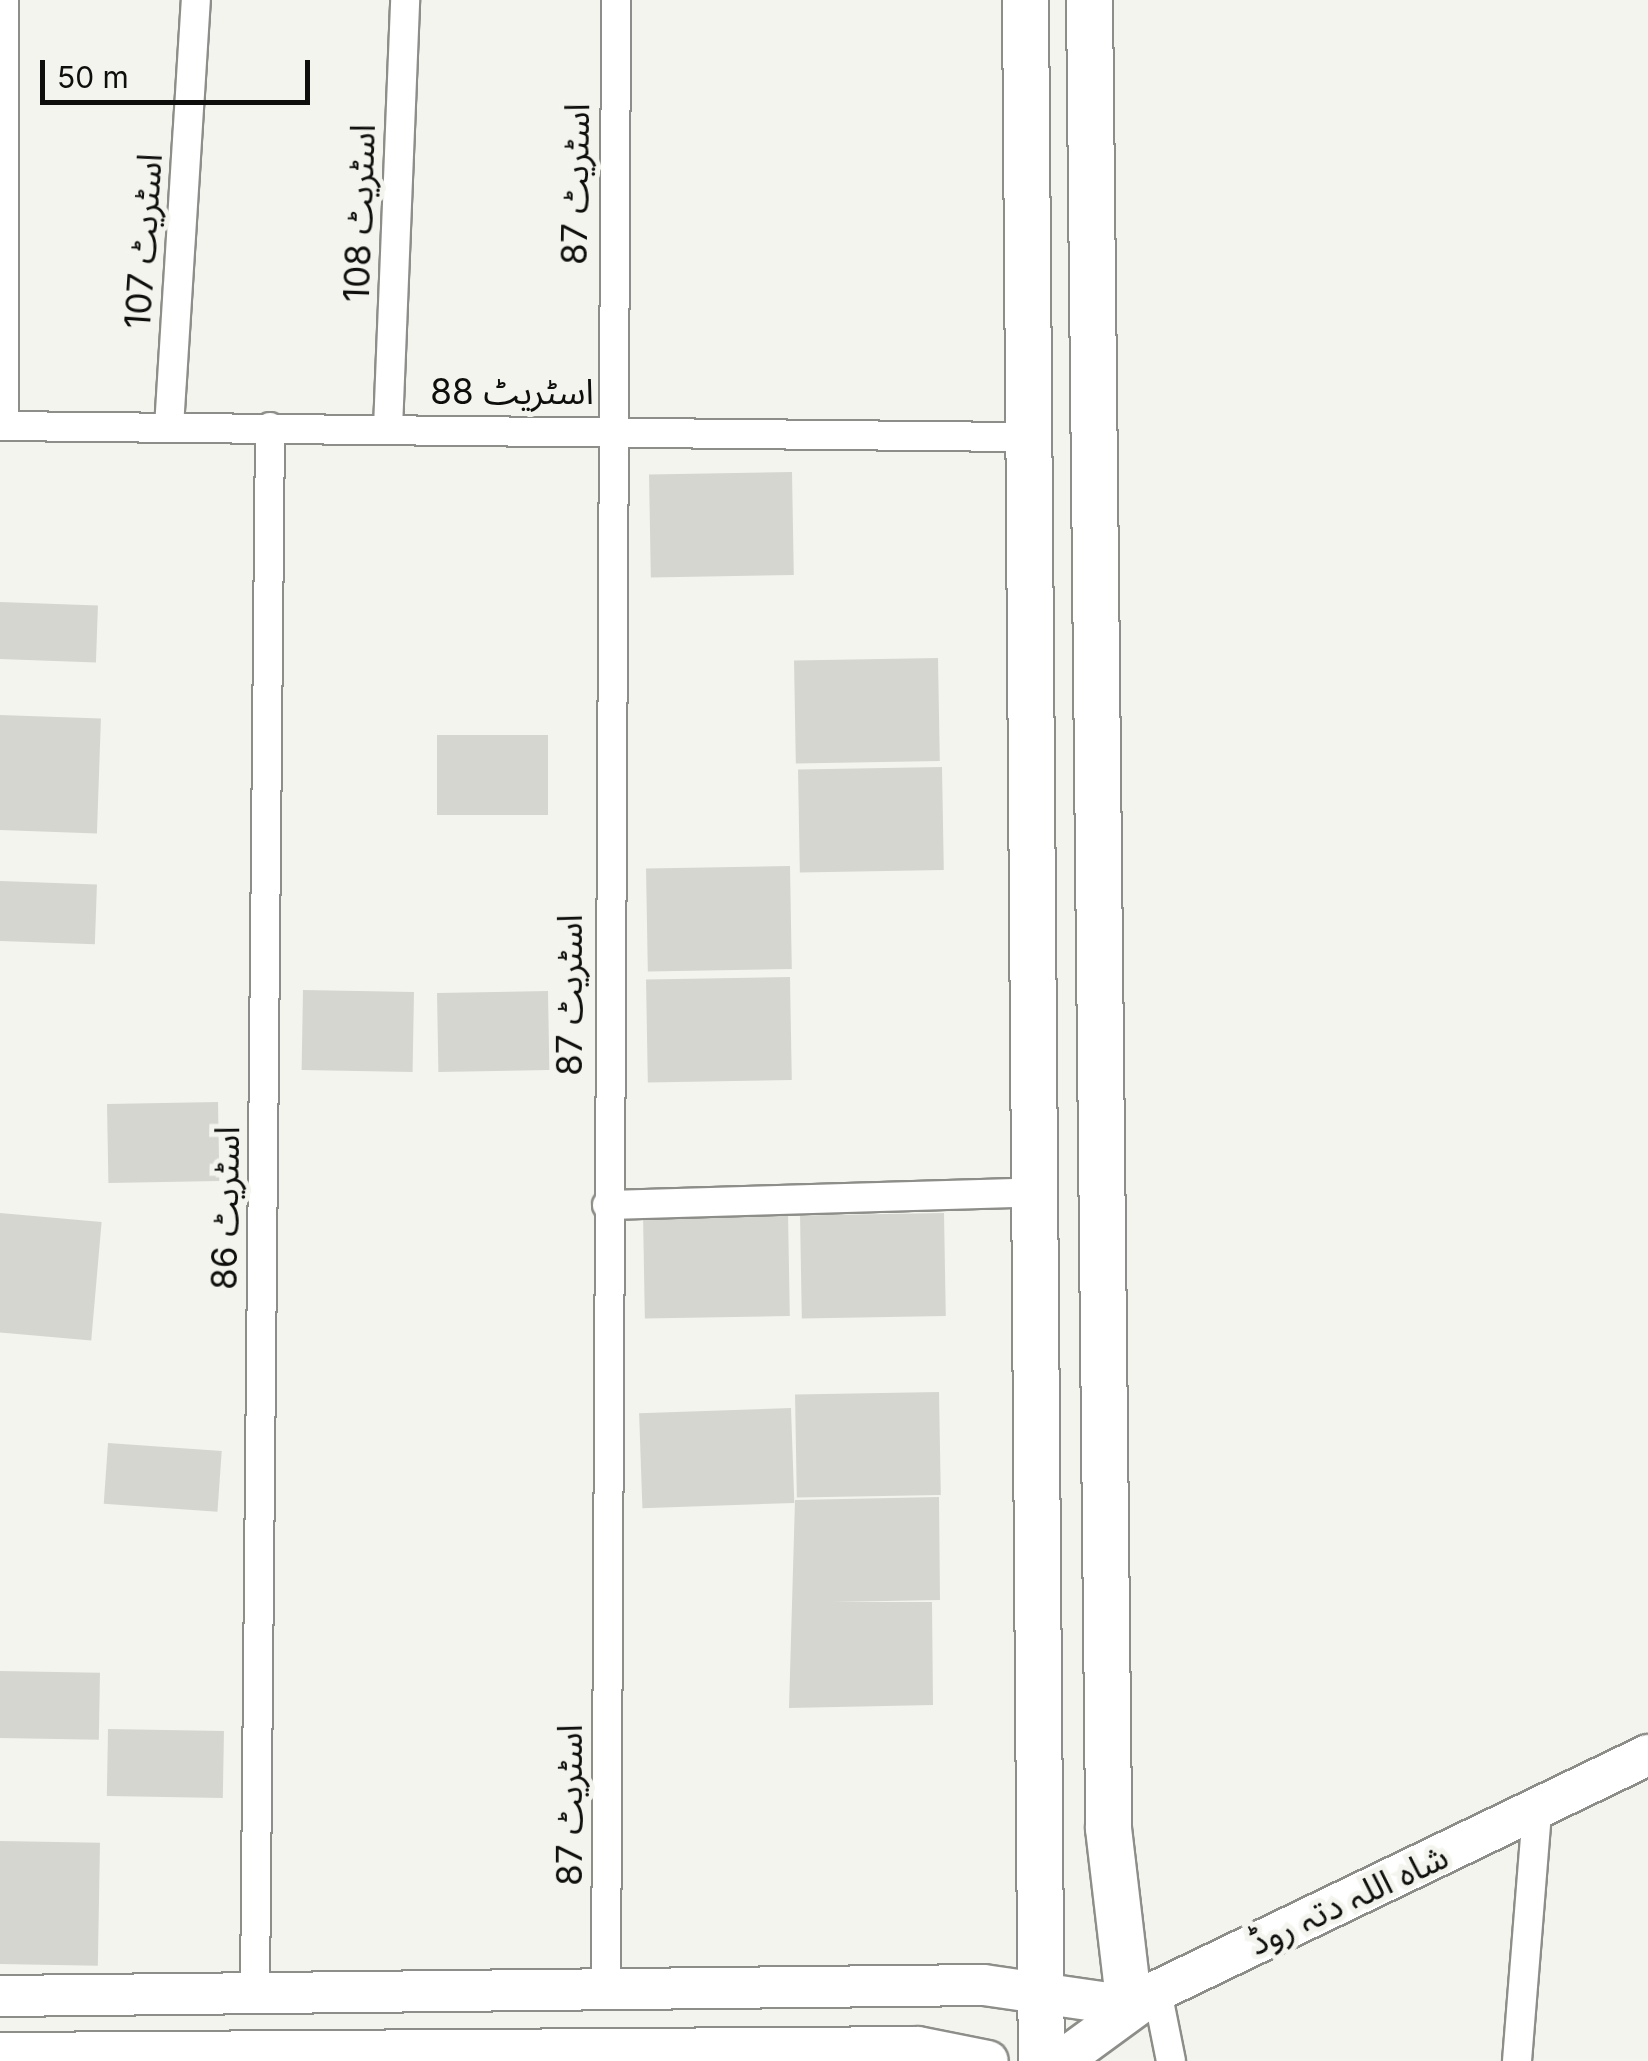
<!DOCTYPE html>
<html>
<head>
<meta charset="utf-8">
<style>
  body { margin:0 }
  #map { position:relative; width:1648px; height:2061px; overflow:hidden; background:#f4f4ef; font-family:Inter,"Noto Sans Arabic",sans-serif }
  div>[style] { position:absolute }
  .building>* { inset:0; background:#d6d6d1; transform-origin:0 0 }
  .roads { filter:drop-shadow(2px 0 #8d8d89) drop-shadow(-2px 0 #8d8d89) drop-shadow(0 2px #8d8d89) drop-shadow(0 -2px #8d8d89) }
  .street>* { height:28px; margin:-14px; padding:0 14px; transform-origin:14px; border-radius:14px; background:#fff }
  .secondary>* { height:40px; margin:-20px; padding:0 20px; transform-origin:20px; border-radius:20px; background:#fff }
  .primary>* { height:45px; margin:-22.5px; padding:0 22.5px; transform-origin:22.5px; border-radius:22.5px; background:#fff }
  span { translate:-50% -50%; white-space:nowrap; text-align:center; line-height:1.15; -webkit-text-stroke:10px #f4f4ef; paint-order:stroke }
  .street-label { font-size:35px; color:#0e0e0c }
  .scale { position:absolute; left:40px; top:60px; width:270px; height:45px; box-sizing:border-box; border:5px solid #0e0e0c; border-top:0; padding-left:12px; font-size:30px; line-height:35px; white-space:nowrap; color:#0e0e0c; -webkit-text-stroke:8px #f4f4ef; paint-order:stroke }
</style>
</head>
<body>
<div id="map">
  <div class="building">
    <div style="left:792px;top:472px;width:103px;height:143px;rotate:89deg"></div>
    <div style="left:0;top:602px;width:98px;height:57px;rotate:2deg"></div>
    <div style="left:938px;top:658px;width:103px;height:144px;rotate:89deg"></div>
    <div style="left:0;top:715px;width:101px;height:115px;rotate:2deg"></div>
    <div style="left:437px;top:735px;width:111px;height:80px"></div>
    <div style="left:942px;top:767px;width:103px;height:144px;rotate:89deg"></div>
    <div style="left:790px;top:866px;width:103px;height:144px;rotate:89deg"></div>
    <div style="left:0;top:881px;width:97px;height:60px;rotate:2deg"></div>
    <div style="left:790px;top:977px;width:103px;height:144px;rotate:89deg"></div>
    <div style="left:303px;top:990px;width:111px;height:80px;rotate:1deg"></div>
    <div style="left:548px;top:991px;width:79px;height:111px;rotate:89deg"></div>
    <div style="left:218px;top:1102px;width:79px;height:111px;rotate:89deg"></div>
    <div style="left:788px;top:1212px;width:104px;height:145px;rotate:89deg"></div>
    <div style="left:0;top:1213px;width:102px;height:119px;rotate:5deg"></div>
    <div style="left:944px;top:1213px;width:103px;height:144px;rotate:89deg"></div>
    <div style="left:939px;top:1392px;width:103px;height:144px;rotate:89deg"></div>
    <div style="left:791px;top:1408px;width:95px;height:152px;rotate:88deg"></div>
    <div style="left:108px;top:1443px;width:114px;height:61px;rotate:4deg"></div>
    <div style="clip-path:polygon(939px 1497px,940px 1600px,832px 1602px,932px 1602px,933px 1705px,789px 1708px,795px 1500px)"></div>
    <div style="left:0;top:1671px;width:100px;height:67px;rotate:1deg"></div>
    <div style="left:108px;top:1729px;width:116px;height:67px;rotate:1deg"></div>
    <div style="left:0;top:1841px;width:100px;height:123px;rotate:1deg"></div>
  </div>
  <div class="roads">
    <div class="street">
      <div style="left:0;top:426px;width:1024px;rotate:0.62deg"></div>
      <div style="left:4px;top:426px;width:426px;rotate:-90deg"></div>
      <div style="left:169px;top:427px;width:428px;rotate:-86.4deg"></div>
      <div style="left:388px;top:428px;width:428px;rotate:-87.7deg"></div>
      <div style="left:607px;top:1205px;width:427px;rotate:-1.7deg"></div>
      <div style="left:255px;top:1990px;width:1563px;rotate:-89.45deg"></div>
      <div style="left:606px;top:1990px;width:1990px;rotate:-89.71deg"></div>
      <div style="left:1157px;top:1991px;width:71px;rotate:78.7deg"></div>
      <div style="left:1517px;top:2061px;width:250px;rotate:-85.4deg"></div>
    </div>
    <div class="secondary">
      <div style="left:0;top:1996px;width:984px;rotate:-0.64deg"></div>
      <div style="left:984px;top:1985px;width:147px;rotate:8.2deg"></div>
      <div style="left:0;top:2053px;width:918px;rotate:-0.37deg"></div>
      <div style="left:918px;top:2047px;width:71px;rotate:11.3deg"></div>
      <div style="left:1061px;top:2061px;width:119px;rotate:-36.1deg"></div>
      <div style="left:1157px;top:1991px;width:545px;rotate:-25.67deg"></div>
    </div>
    <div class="primary">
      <div style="left:1025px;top:0;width:2061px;rotate:89.56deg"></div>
      <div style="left:1089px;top:0;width:1828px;rotate:89.4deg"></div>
      <div style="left:1108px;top:1828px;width:179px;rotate:83.3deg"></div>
    </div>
  </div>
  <div class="street-label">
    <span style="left:575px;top:184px;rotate:-89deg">اسٹریٹ 87</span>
    <span style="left:359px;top:213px;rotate:-88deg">اسٹریٹ 108</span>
    <span style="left:143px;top:241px;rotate:-86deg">اسٹریٹ 107</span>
    <span style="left:512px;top:391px">اسٹریٹ 88</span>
    <span style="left:569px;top:995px;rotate:-90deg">اسٹریٹ 87</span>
    <span style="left:225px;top:1208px;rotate:-89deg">اسٹریٹ 86</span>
    <span style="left:569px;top:1805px;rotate:-90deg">اسٹریٹ 87</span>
    <span style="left:1348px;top:1899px;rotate:-25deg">شاہ اللہ دتہ روڈ</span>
  </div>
  <div class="scale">50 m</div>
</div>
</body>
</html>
